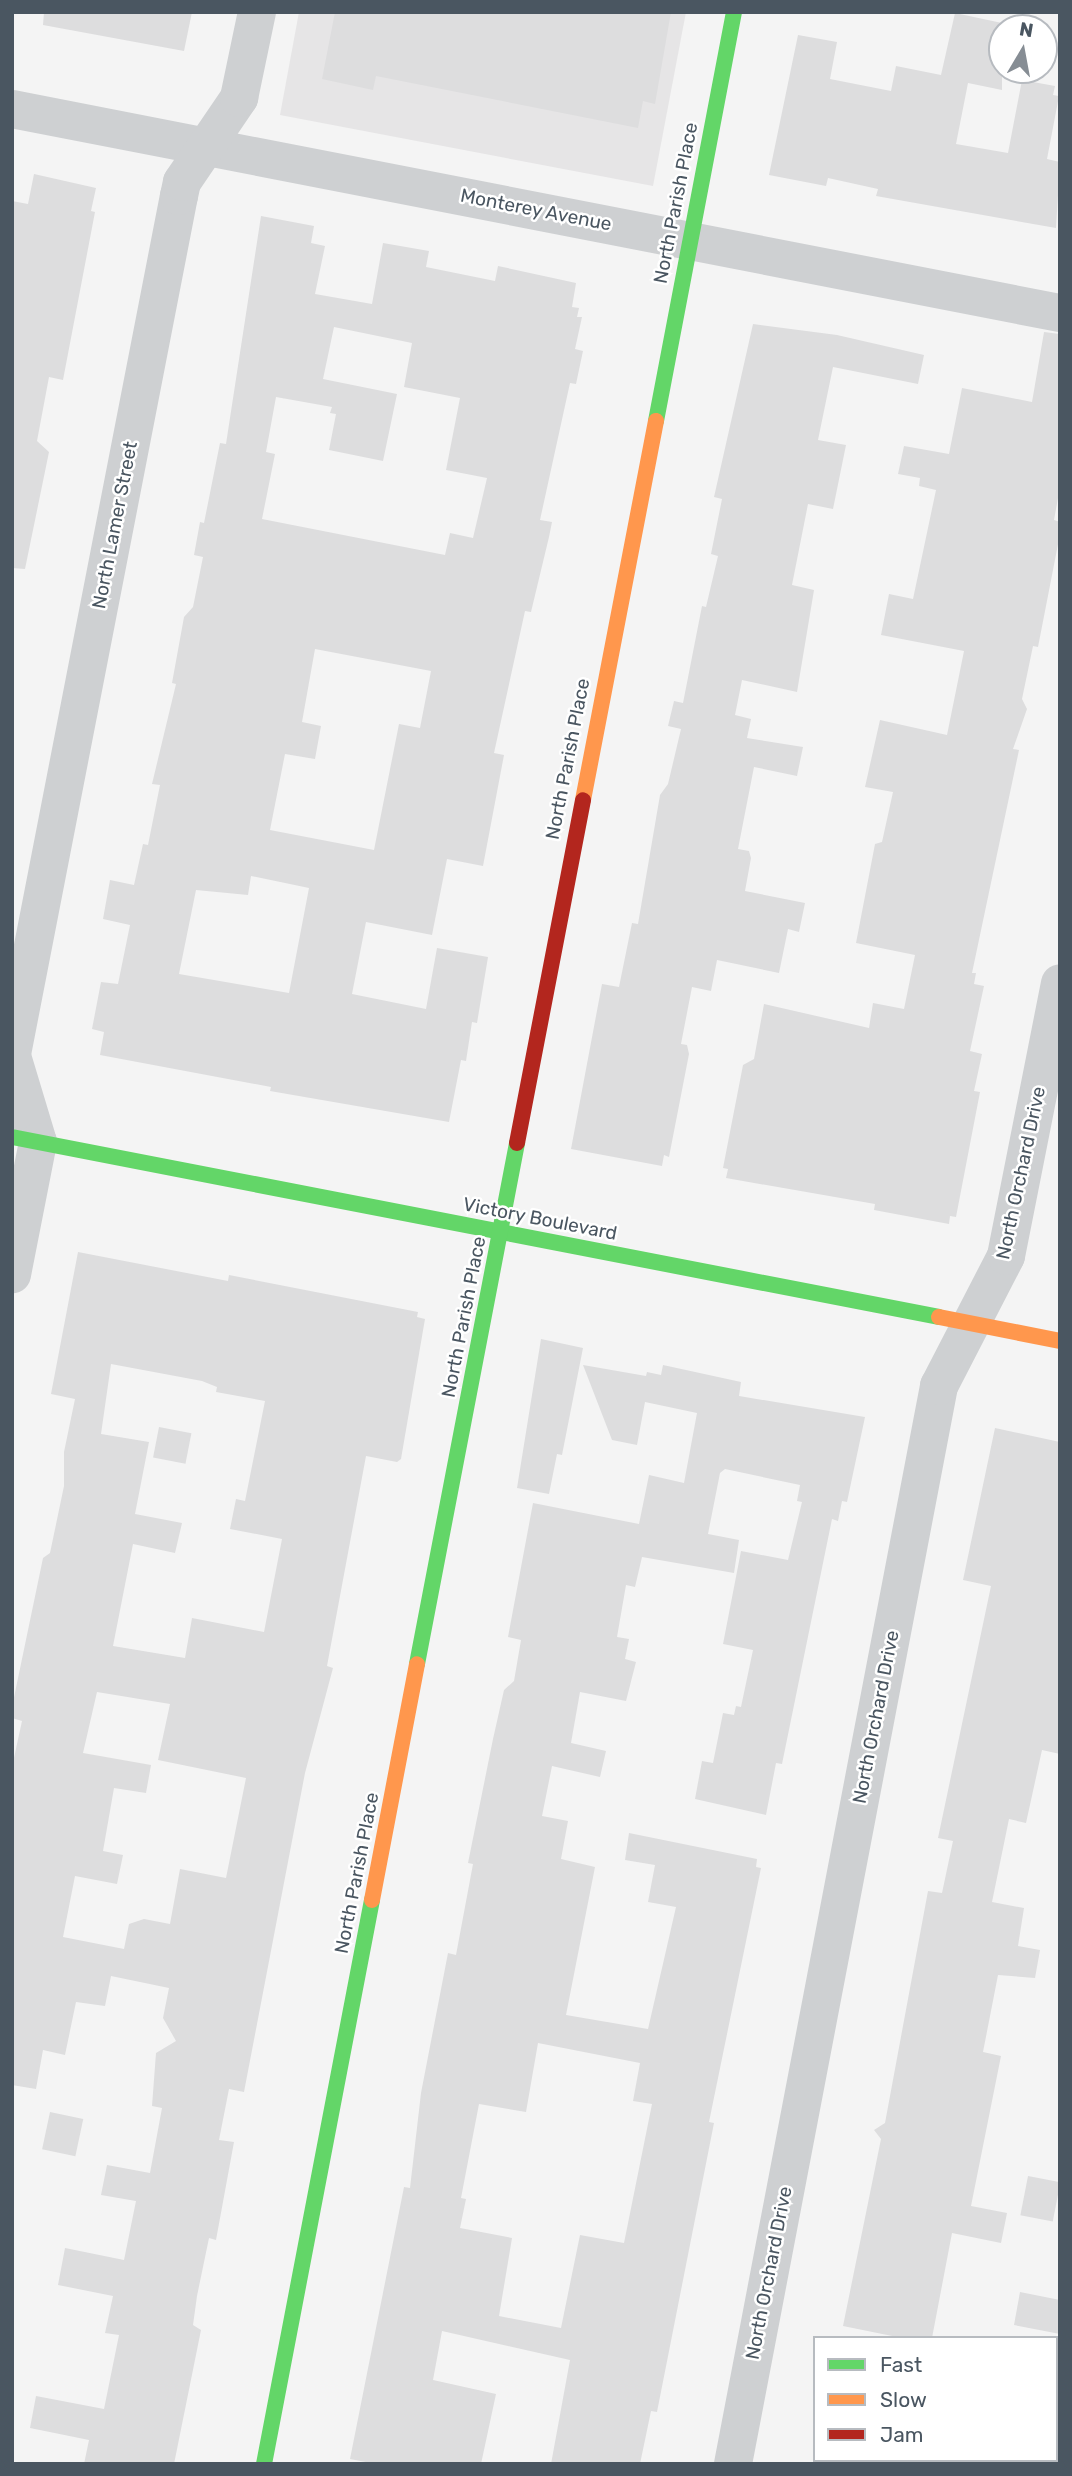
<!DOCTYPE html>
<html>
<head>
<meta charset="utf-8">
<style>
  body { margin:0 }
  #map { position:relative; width:1072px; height:2476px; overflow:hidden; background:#f4f4f4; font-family:Rubik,sans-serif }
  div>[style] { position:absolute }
  .education>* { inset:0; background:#e6e5e6 }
  .building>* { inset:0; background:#ddddde; transform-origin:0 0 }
  .street>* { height:38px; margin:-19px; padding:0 19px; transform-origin:19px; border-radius:19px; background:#ced0d2 }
  .fast>* { height:16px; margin:-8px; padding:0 8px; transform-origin:8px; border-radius:8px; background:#63d668 }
  .slow>* { height:16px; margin:-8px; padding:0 8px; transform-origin:8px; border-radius:8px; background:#ff974d }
  .jam>* { height:16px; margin:-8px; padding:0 8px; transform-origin:8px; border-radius:8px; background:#b3261e }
  span { translate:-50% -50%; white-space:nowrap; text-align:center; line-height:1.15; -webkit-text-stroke:5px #fff; paint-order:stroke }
  .street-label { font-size:19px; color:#4a5661 }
  .frame { position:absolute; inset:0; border:14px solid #4a5661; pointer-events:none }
  .legend { position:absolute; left:813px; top:2336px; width:245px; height:126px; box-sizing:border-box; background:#fff; border:2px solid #b7bbc0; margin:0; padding:9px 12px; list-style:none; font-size:21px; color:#4a5661 }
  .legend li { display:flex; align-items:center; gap:14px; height:35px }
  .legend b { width:35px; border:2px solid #b7bbc0 }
  .north { position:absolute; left:988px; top:14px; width:70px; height:70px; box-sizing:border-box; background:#fff; border:2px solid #b7bbc0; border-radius:50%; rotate:10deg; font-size:19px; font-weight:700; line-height:28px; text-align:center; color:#4a5661 }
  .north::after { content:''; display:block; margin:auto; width:24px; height:32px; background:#868d94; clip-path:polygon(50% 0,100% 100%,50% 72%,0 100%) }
</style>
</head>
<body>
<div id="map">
  <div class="education">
    <div style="clip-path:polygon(299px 12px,686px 12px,653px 186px,280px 115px)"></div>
  </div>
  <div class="building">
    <div style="clip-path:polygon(44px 12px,192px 12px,184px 51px,43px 25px)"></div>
    <div style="clip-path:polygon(335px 12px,671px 12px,655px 104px,643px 101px,638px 128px,376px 76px,373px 90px,322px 79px)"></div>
    <div style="clip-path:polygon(955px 13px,1002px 23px,1002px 90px,968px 83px,956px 144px,1008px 153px,1022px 80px,1055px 86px,1053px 95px,1059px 96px,1047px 159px,1060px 162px,1056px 228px,876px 196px,878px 189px,828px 178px,826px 186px,769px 175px,798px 35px,837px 42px,830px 79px,891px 91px,896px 66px,941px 75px)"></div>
    <div style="clip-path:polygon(34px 174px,96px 188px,91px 211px,95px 212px,63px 380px,49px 377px,37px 441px,49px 452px,25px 569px,12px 568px,12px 201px,28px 204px)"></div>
    <div style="clip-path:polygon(evenodd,261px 216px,314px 226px,311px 243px,325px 246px,315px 294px,372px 304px,383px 243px,429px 251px,426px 267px,495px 281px,498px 266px,576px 283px,572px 307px,579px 308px,577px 317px,582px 317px,575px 349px,583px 351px,576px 384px,570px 383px,540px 520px,552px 522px,549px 537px,531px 612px,525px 611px,494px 753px,504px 755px,483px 866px,447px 859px,432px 935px,366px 922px,352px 994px,426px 1009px,437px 948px,488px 957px,477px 1023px,472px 1022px,466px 1061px,461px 1060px,449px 1122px,270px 1091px,271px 1087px,100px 1055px,104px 1032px,92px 1029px,101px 982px,118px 984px,130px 925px,103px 919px,110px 880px,134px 885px,143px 844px,148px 845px,160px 785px,152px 784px,176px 684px,172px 683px,184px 617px,193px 607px,203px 557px,194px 555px,200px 522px,204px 523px,220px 443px,226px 444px,261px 216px,334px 327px,412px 343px,404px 387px,460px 398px,446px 470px,487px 478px,473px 538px,450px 533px,445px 555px,262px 519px,275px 454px,266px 452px,276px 397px,332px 407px,330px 413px,336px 414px,329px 450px,383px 461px,397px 394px,323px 379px,334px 327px,261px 216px,315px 649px,431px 671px,420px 728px,399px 724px,374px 850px,270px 830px,285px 754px,315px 759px,321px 726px,302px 722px,315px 649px,261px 216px,251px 876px,309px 888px,289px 993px,179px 974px,196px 890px,248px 895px,251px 876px)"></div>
    <div style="clip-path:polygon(753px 324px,837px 335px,924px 355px,918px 384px,833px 367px,818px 440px,846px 445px,833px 509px,808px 504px,792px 585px,814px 590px,797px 692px,742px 680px,735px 715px,751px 719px,747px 738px,803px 747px,797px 776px,754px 767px,738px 849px,749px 851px,751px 858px,745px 891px,805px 903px,799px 932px,788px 929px,779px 973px,717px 960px,711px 991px,692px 987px,681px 1044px,687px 1045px,689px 1054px,669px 1157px,664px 1155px,662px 1166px,571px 1149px,602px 984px,619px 987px,632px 923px,638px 924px,660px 795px,668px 784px,681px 729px,668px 726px,674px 701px,683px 703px,702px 606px,706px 607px,718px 556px,711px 554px,722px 499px,714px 497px)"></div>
    <div style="clip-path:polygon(1044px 332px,1060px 334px,1060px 487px,1054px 520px,1060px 522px,1060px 534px,1038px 647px,1033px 646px,1022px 699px,1027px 709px,1013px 749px,1019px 750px,972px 973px,976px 973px,974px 984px,984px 986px,970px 1051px,982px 1054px,974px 1091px,980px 1092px,956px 1217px,950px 1216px,949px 1224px,874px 1210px,875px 1204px,726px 1178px,728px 1169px,723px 1168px,743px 1065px,754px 1059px,764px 1004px,869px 1028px,873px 1003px,904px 1009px,915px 955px,856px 943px,875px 844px,882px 842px,893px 792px,865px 787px,880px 720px,947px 735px,964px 651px,881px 635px,889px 594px,913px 599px,936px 490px,919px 486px,920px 478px,898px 474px,904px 446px,949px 454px,962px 388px,1032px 402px)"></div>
    <div style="clip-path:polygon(evenodd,78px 1252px,228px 1281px,229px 1275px,418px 1312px,417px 1317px,425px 1319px,401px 1459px,397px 1462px,366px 1456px,327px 1666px,333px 1668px,305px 1773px,244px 2092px,229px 2089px,219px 2140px,234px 2142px,216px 2240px,209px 2238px,197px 2296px,193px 2325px,201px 2330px,174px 2464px,84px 2464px,89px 2440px,30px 2428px,36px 2396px,104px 2409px,119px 2335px,105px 2333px,113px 2296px,58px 2285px,65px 2248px,124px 2260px,136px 2201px,101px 2195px,107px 2165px,150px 2173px,162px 2108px,152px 2106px,156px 2053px,176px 2041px,163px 2018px,169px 1988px,111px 1976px,105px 2006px,76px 2002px,65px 2055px,43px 2050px,36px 2089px,12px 2085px,12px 1767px,22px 1721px,12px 1718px,12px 1707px,43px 1558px,50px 1553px,64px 1486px,64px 1452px,75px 1399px,51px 1394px,78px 1252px,111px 1364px,202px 1381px,217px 1387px,216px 1392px,265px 1401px,245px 1501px,236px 1499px,230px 1529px,282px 1539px,264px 1632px,192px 1618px,185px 1658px,113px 1646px,133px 1544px,175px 1553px,182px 1523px,135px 1514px,149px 1442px,101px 1434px,111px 1364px,78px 1252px,97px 1692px,170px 1704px,158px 1760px,246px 1778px,226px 1878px,180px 1869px,170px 1924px,144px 1919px,129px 1924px,124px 1949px,63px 1937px,75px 1876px,117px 1884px,123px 1855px,103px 1851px,114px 1788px,146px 1793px,151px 1765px,83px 1753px,97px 1692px)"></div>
    <div style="clip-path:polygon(541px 1339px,583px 1348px,562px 1455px,557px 1454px,549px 1494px,517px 1488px)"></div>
    <div style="clip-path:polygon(evenodd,583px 1365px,646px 1376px,647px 1372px,661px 1375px,663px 1365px,741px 1382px,739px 1396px,865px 1417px,847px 1502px,842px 1501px,838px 1521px,832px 1519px,782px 1764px,776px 1763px,766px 1815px,695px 1799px,702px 1761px,713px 1763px,723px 1713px,734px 1715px,736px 1706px,741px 1707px,753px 1650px,723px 1644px,741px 1551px,788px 1560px,802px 1502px,797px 1501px,800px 1485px,725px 1469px,720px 1473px,708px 1534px,739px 1540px,734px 1573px,642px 1557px,635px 1587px,626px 1585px,617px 1637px,629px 1639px,625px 1659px,636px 1662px,626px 1701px,580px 1692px,571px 1743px,606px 1751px,600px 1777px,552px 1766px,542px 1816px,568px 1821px,561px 1859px,595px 1867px,566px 2015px,648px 2029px,676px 1907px,648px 1902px,655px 1865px,625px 1860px,629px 1833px,757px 1859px,756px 1867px,761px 1868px,709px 2122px,714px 2123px,657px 2412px,651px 2411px,640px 2464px,551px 2464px,570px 2360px,442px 2331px,433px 2380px,496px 2394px,481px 2464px,376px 2464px,350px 2459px,404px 2187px,410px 2188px,421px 2093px,448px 1953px,456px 1955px,473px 1864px,468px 1863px,493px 1739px,504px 1690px,514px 1681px,521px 1640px,508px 1637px,533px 1503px,639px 1524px,649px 1475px,684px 1483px,697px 1413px,645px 1402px,637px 1445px,612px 1440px,583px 1365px,538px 2043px,640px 2063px,633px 2101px,652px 2104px,624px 2243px,580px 2235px,561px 2328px,499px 2316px,512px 2238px,460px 2228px,466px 2199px,461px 2198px,479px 2104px,526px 2112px,538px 2043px)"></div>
    <div style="left:159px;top:1427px;width:33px;height:31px;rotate:11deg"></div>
    <div style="clip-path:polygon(995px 1428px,1060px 1442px,1060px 1754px,1042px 1750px,1026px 1823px,1009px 1819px,992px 1902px,1024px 1908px,1018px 1946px,1040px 1950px,1035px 1978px,998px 1975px,983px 2052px,1001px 2056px,971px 2206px,1007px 2213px,1001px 2243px,952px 2233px,932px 2338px,902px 2338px,843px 2326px,881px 2139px,874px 2130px,885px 2123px,928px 1891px,942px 1893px,953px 1841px,938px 1838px,991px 1586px,963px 1580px)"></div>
    <div style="left:50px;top:2112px;width:34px;height:38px;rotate:12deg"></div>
    <div style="left:1028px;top:2176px;width:33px;height:40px;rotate:11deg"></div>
    <div style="clip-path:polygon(1020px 2292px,1060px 2300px,1060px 2334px,1014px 2325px)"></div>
  </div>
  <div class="street">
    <div style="left:12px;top:109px;width:1068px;rotate:11.02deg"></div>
    <div style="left:12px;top:1054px;width:874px;rotate:-78.99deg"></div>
    <div style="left:179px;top:196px;width:14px;rotate:-78deg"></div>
    <div style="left:182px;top:182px;width:102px;rotate:-55.8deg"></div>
    <div style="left:239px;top:98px;width:88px;rotate:-78.2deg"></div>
    <div style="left:12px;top:1056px;width:90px;rotate:73.2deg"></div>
    <div style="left:38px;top:1142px;width:135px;rotate:101.1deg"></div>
    <div style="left:733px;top:2464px;width:1098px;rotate:-79.18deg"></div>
    <div style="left:939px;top:1386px;width:146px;rotate:-62.7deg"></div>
    <div style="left:1006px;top:1256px;width:278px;rotate:-78.8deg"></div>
  </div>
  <div class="fast">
    <div style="left:656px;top:421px;width:416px;rotate:-79.2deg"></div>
    <div style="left:12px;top:1137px;width:944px;rotate:10.99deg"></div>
    <div style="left:417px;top:1664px;width:531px;rotate:-79.13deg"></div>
    <div style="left:264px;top:2464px;width:574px;rotate:-79.16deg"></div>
  </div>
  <div class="slow">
    <div style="left:583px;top:800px;width:386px;rotate:-79.1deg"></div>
    <div style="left:939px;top:1317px;width:123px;rotate:11.2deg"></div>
    <div style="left:372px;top:1900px;width:240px;rotate:-79.2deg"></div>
  </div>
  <div class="jam">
    <div style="left:517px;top:1143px;width:349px;rotate:-79.1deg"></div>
  </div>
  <div class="street-label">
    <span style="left:676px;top:203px;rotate:-79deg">North Parish Place</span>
    <span style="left:536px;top:210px;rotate:11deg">Monterey Avenue</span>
    <span style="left:115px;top:525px;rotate:-79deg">North Lamer Street</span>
    <span style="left:568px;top:759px;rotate:-79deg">North Parish Place</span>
    <span style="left:1021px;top:1173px;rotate:-78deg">North Orchard Drive</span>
    <span style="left:540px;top:1219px;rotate:11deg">Victory Boulevard</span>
    <span style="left:464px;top:1317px;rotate:-79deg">North Parish Place</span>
    <span style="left:876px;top:1717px;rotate:-79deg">North Orchard Drive</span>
    <span style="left:357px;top:1873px;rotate:-79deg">North Parish Place</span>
    <span style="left:769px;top:2273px;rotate:-79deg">North Orchard Drive</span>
  </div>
  <div class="frame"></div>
  <ul class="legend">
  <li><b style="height:9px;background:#63d668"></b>Fast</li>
  <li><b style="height:9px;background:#ff974d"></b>Slow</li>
  <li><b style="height:9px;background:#b3261e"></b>Jam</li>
  </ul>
  <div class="north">N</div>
</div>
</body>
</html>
